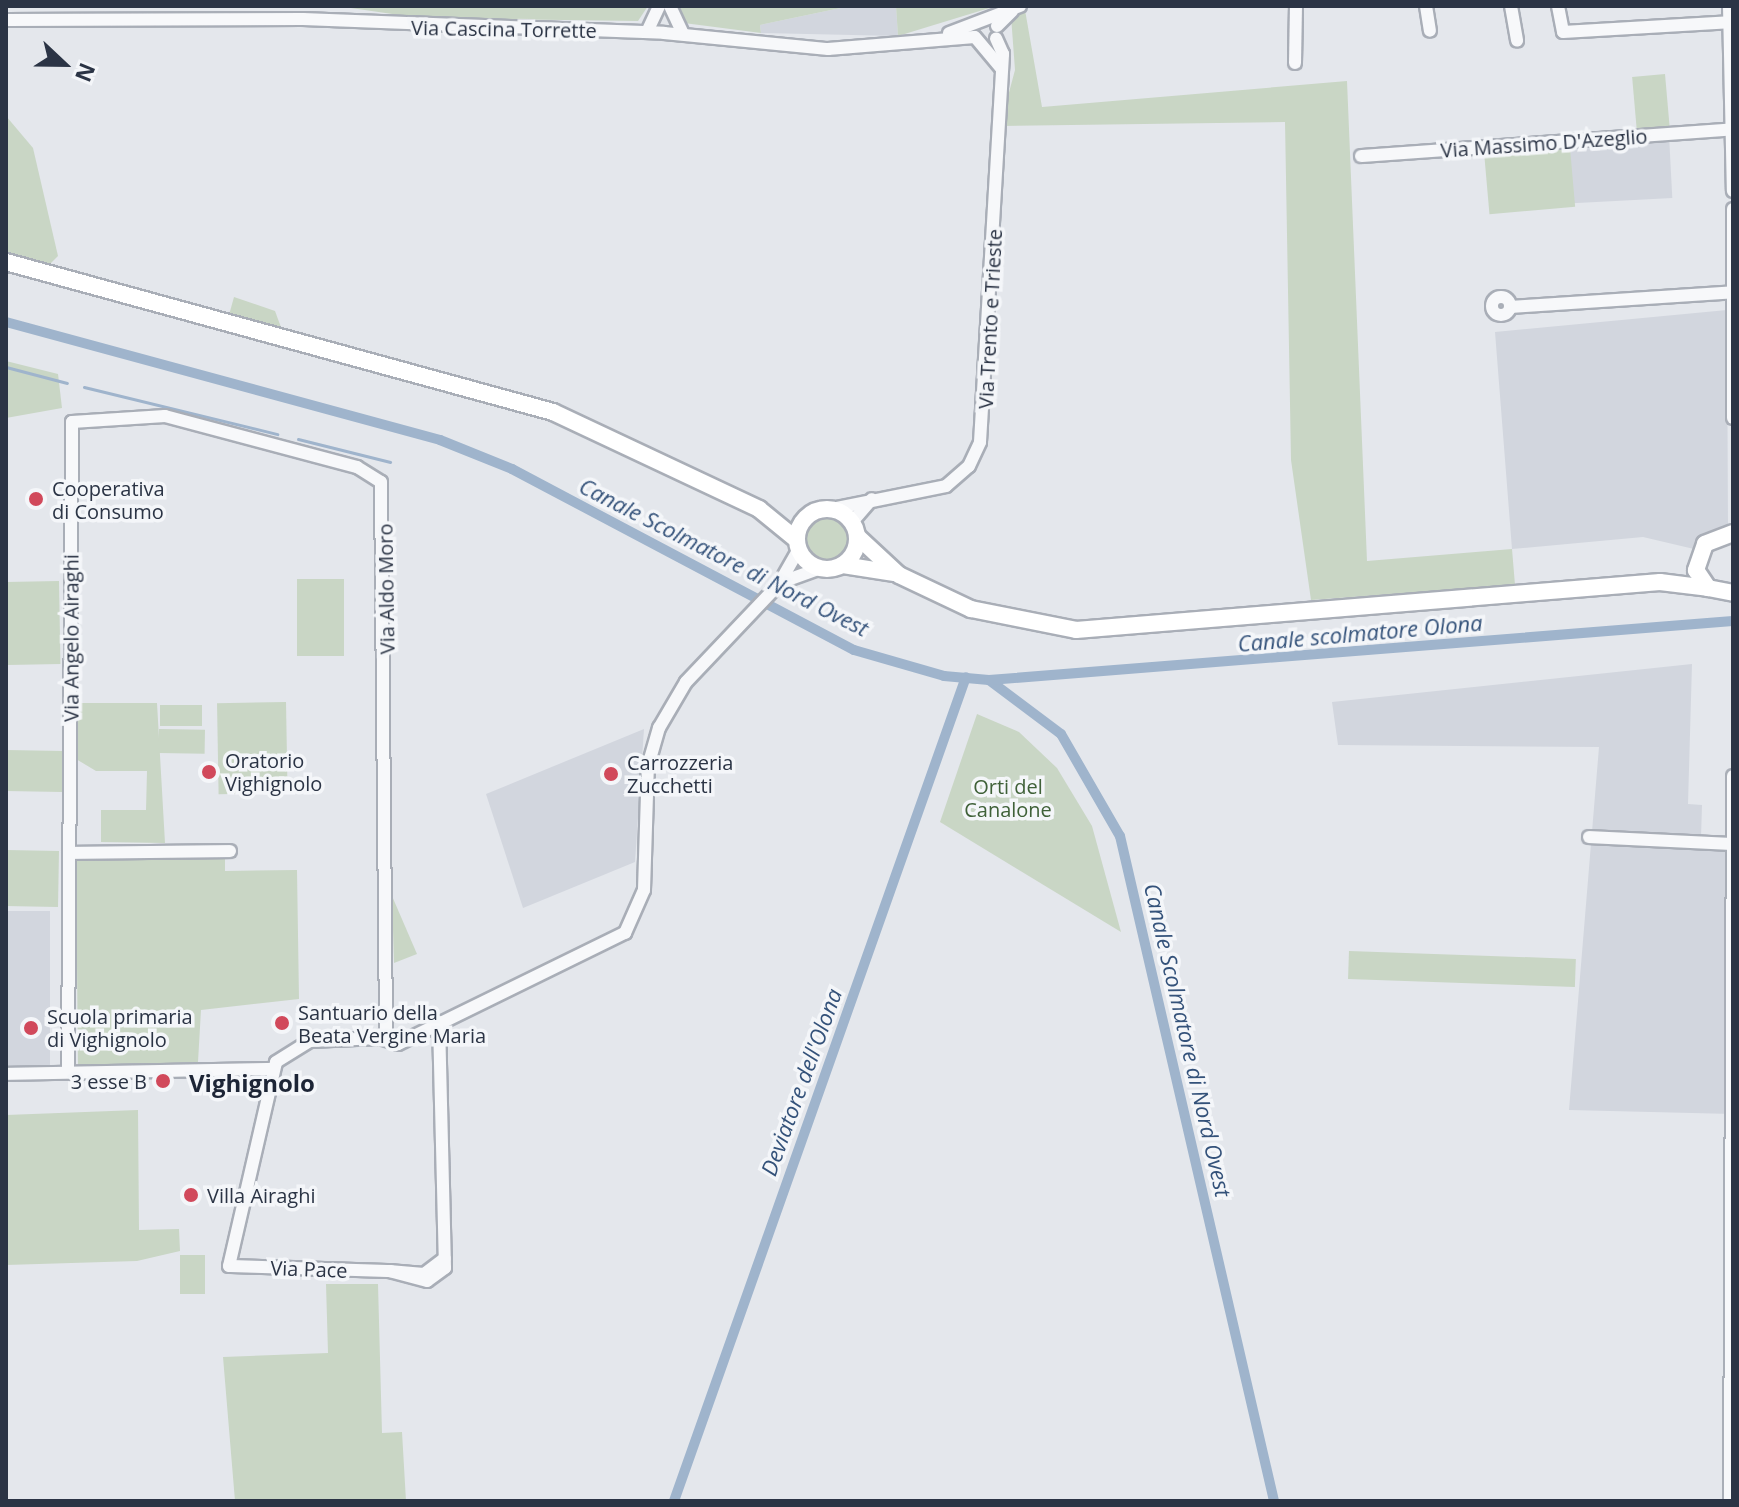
<!DOCTYPE html>
<html>
<head>
<meta charset="utf-8">
<style>
  body { margin:0 }
  #map { position:relative; width:1739px; height:1507px; overflow:hidden; background:#e4e7ec; font-family:"Open Sans",sans-serif }
  div>[style] { position:absolute }
  .built>* { inset:0; background:#d2d6de; transform-origin:0 0 }
  .green>* { inset:0; background:#c9d6c5; transform-origin:0 0 }
  .round { border-radius:50% }
  .stream>* { height:3px; margin:-1.5px; padding:0 1.5px; transform-origin:1.5px; border-radius:1.5px; background:#9fb4cc }
  .canal>* { height:10px; margin:-5px; padding:0 5px; transform-origin:5px; border-radius:5px; background:#9fb4cc }
  .roads { filter:drop-shadow(2px 0 #a9aeb7) drop-shadow(-2px 0 #a9aeb7) drop-shadow(0 2px #a9aeb7) drop-shadow(0 -2px #a9aeb7) }
  .street>* { height:12px; margin:-6px; padding:0 6px; transform-origin:6px; border-radius:6px; background:#f7f8fa }
  .street>.ring { margin:-6px; padding:0; box-sizing:content-box; background:none; border:12px solid #f7f8fa; border-radius:50% }
  .secondary>* { height:16px; margin:-8px; padding:0 8px; transform-origin:8px; border-radius:8px; background:#fff }
  .secondary>.ring { margin:-8px; padding:0; box-sizing:content-box; background:none; border:16px solid #fff; border-radius:50% }
  .dots>* { width:22px; height:22px; translate:-50% -50%; box-sizing:border-box; border:4px solid #f4f6f9; border-radius:50% }
  span { translate:-50% -50%; white-space:nowrap; text-align:center; line-height:1.15; -webkit-text-stroke:7px #f4f6f9; paint-order:stroke }
  .street-label { font-size:20px; color:#2b3445 }
  .poi-label { font-size:20px; color:#2b3445 }
  .left { translate:0 -50%; text-align:left }
  .right { translate:-100% -50%; text-align:right }
  .park-label { font-size:20px; color:#3f6138 }
  .water-label { font-size:22px; color:#34527a; font-style:italic }
  .quarter-label { font-size:24px; color:#1d2536; font-weight:700 }
  .frame { position:absolute; inset:0; border:8px solid #2b3445; pointer-events:none }
  .north { position:absolute; left:24px; top:24px; width:80px; height:80px; -webkit-text-stroke:6px #f4f6f9; paint-order:stroke; rotate:112deg; font-size:22px; font-weight:700; line-height:32px; text-align:center; color:#2b3445 }
  .north::after { content:''; display:block; margin:auto; width:28px; height:36px; background:#2b3445; clip-path:polygon(50% 0,100% 100%,50% 72%,0 100%) }
</style>
</head>
<body>
<div id="map">
  <div class="built">
    <div style="clip-path:polygon(850px 6px,896px 6px,898px 36px,761px 33px,760px 25px)"></div>
    <div style="left:1669px;top:135px;width:63px;height:100px;rotate:87deg"></div>
    <div style="clip-path:polygon(1727px 310px,1728px 529px,1694px 549px,1643px 537px,1512px 549px,1495px 332px)"></div>
    <div style="clip-path:polygon(1692px 664px,1688px 804px,1702px 805px,1701px 838px,1727px 839px,1733px 1114px,1569px 1110px,1599px 747px,1338px 745px,1332px 702px)"></div>
    <div style="clip-path:polygon(644px 729px,635px 862px,523px 908px,486px 794px)"></div>
    <div style="left:6px;top:911px;width:44px;height:158px"></div>
  </div>
  <div class="green">
    <div style="clip-path:polygon(337px 6px,648px 6px,638px 21px,420px 18px)"></div>
    <div style="clip-path:polygon(677px 6px,850px 6px,760px 25px,761px 33px,684px 23px)"></div>
    <div style="clip-path:polygon(896px 6px,996px 6px,898px 36px)"></div>
    <div style="clip-path:polygon(1025px 10px,1042px 107px,1347px 81px,1367px 561px,1512px 549px,1515px 585px,1311px 600px,1291px 460px,1285px 122px,1000px 126px,1015px 70px,1011px 16px)"></div>
    <div style="left:1665px;top:74px;width:54px;height:33px;rotate:85deg"></div>
    <div style="clip-path:polygon(6px 116px,33px 148px,58px 256px,50px 264px,6px 253px)"></div>
    <div style="left:1570px;top:148px;width:59px;height:86px;rotate:85deg"></div>
    <div style="clip-path:polygon(234px 297px,275px 311px,282px 330px,229px 315px)"></div>
    <div style="clip-path:polygon(6px 361px,58px 374px,62px 408px,6px 418px)"></div>
    <div class="round" style="left:805px;top:517px;width:44px;height:44px"></div>
    <div style="left:297px;top:579px;width:47px;height:77px"></div>
    <div style="left:59px;top:581px;width:83px;height:53px;rotate:89deg"></div>
    <div style="left:286px;top:702px;width:91px;height:69px;rotate:89deg"></div>
    <div style="clip-path:polygon(76px 703px,157px 703px,165px 843px,101px 842px,101px 810px,146px 810px,147px 771px,96px 771px,76px 759px)"></div>
    <div style="left:160px;top:705px;width:42px;height:21px"></div>
    <div style="clip-path:polygon(977px 714px,1019px 732px,1057px 768px,1092px 826px,1121px 932px,940px 822px)"></div>
    <div style="left:159px;top:729px;width:46px;height:24px;rotate:1deg"></div>
    <div style="left:6px;top:750px;width:57px;height:41px;rotate:1deg"></div>
    <div style="left:6px;top:850px;width:53px;height:56px;rotate:1deg"></div>
    <div style="clip-path:polygon(225px 855px,225px 871px,297px 870px,299px 999px,201px 1010px,198px 1062px,78px 1067px,76px 858px)"></div>
    <div style="clip-path:polygon(392px 896px,417px 954px,394px 963px)"></div>
    <div style="left:1349px;top:951px;width:227px;height:28px;rotate:2deg"></div>
    <div style="clip-path:polygon(138px 1110px,139px 1230px,179px 1229px,180px 1251px,137px 1261px,6px 1265px,6px 1115px)"></div>
    <div style="left:180px;top:1255px;width:25px;height:39px"></div>
    <div style="clip-path:polygon(326px 1284px,378px 1284px,382px 1433px,402px 1432px,406px 1501px,235px 1501px,223px 1357px,328px 1353px)"></div>
  </div>
  <div class="stream">
    <div style="left:6px;top:367px;width:63px;rotate:14.7deg"></div>
    <div style="left:84px;top:387px;width:199px;rotate:13.7deg"></div>
    <div style="left:298px;top:439px;width:95px;rotate:14deg"></div>
  </div>
  <div class="canal">
    <div style="left:6px;top:322px;width:450px;rotate:15.2deg"></div>
    <div style="left:440px;top:440px;width:78px;rotate:21.9deg"></div>
    <div style="left:512px;top:469px;width:387px;rotate:27.9deg"></div>
    <div style="left:854px;top:650px;width:94px;rotate:16.1deg"></div>
    <div style="left:944px;top:676px;width:45px;rotate:5.1deg"></div>
    <div style="left:989px;top:680px;width:90px;rotate:36.9deg"></div>
    <div style="left:1061px;top:734px;width:118px;rotate:60deg"></div>
    <div style="left:1120px;top:836px;width:683px;rotate:76.96deg"></div>
    <div style="left:989px;top:680px;width:746px;rotate:-4.53deg"></div>
    <div style="left:674px;top:1501px;width:874px;rotate:-70.49deg"></div>
  </div>
  <div class="roads">
    <div class="street">
      <div style="left:670px;top:6px;width:31px;rotate:65deg"></div>
      <div style="left:1426px;top:6px;width:25px;rotate:81deg"></div>
      <div style="left:1511px;top:6px;width:35px;rotate:80deg"></div>
      <div style="left:1558px;top:6px;width:26px;rotate:79deg"></div>
      <div style="left:1563px;top:32px;width:166px;rotate:-3.4deg"></div>
      <div style="left:1729px;top:6px;width:185px;rotate:88.8deg"></div>
      <div style="left:6px;top:20px;width:297px;rotate:-0.2deg"></div>
      <div style="left:303px;top:19px;width:361px;rotate:2.2deg"></div>
      <div style="left:664px;top:33px;width:165px;rotate:5.6deg"></div>
      <div style="left:828px;top:49px;width:147px;rotate:-4.7deg"></div>
      <div style="left:997px;top:26px;width:21px;rotate:-45deg"></div>
      <div style="left:647px;top:32px;width:29px;rotate:-65deg"></div>
      <div style="left:949px;top:33px;width:76px;rotate:-20.8deg"></div>
      <div style="left:975px;top:37px;width:40px;rotate:50deg"></div>
      <div style="left:1295px;top:63px;width:57px;rotate:-89deg"></div>
      <div style="left:1361px;top:156px;width:368px;rotate:-4.1deg"></div>
      <div style="left:1733px;top:209px;width:209px;rotate:90deg"></div>
      <div class="ring" style="left:1492px;top:297px;width:6px;height:6px"></div>
      <div style="left:1510px;top:307px;width:224px;rotate:-3.8deg"></div>
      <div style="left:832px;top:509px;width:116px;rotate:-11.4deg"></div>
      <div style="left:946px;top:486px;width:30px;rotate:-41deg"></div>
      <div style="left:969px;top:466px;width:26px;rotate:-65deg"></div>
      <div style="left:980px;top:442px;width:389px;rotate:-86.6deg"></div>
      <div style="left:1003px;top:54px;width:17px;rotate:-114deg"></div>
      <div style="left:852px;top:522px;width:30px;rotate:-49deg"></div>
      <div style="left:782px;top:582px;width:41px;rotate:-19.7deg"></div>
      <div style="left:1589px;top:837px;width:142px;rotate:2.8deg"></div>
      <div style="left:69px;top:853px;width:161px;rotate:-0.7deg"></div>
      <div style="left:439px;top:1022px;width:246px;rotate:88.6deg"></div>
      <div style="left:445px;top:1268px;width:22px;rotate:144deg"></div>
      <div style="left:427px;top:1281px;width:39px;rotate:-165deg"></div>
      <div style="left:389px;top:1271px;width:35px;rotate:5deg"></div>
      <div style="left:424px;top:1274px;width:26px;rotate:-37deg"></div>
      <div style="left:68px;top:1072px;width:650px;rotate:-89.65deg"></div>
      <div style="left:72px;top:422px;width:93px;rotate:-3.7deg"></div>
      <div style="left:165px;top:416px;width:199px;rotate:14.9deg"></div>
      <div style="left:357px;top:467px;width:28px;rotate:32deg"></div>
      <div style="left:381px;top:482px;width:548px;rotate:89.48deg"></div>
      <div style="left:6px;top:1074px;width:268px;rotate:-1.1deg"></div>
      <div style="left:389px;top:1271px;width:160px;rotate:-178.2deg"></div>
      <div style="left:229px;top:1266px;width:209px;rotate:-77deg"></div>
      <div style="left:276px;top:1062px;width:40px;rotate:-32deg"></div>
      <div style="left:310px;top:1041px;width:70px;rotate:-2.5deg"></div>
      <div style="left:380px;top:1038px;width:19px;rotate:18deg"></div>
      <div style="left:398px;top:1044px;width:253px;rotate:-26.1deg"></div>
      <div style="left:625px;top:933px;width:47px;rotate:-66.2deg"></div>
      <div style="left:644px;top:890px;width:124px;rotate:-88.2deg"></div>
      <div style="left:648px;top:766px;width:40px;rotate:-74deg"></div>
      <div style="left:659px;top:728px;width:53px;rotate:-59.6deg"></div>
      <div style="left:686px;top:682px;width:135px;rotate:-46.5deg"></div>
      <div style="left:779px;top:584px;width:40px;rotate:-60.3deg"></div>
      <div style="left:1730px;top:1501px;width:725px;rotate:-89.76deg"></div>
    </div>
    <div class="secondary">
      <div style="left:6px;top:262px;width:567px;rotate:15.33deg"></div>
      <div style="left:553px;top:412px;width:228px;rotate:25.2deg"></div>
      <div style="left:759px;top:509px;width:49px;rotate:39.2deg"></div>
      <div class="ring" style="left:797px;top:509px;width:44px;height:44px"></div>
      <div style="left:1733px;top:533px;width:30px;rotate:159deg"></div>
      <div style="left:1705px;top:544px;width:28px;rotate:109deg"></div>
      <div style="left:1696px;top:570px;width:22px;rotate:56deg"></div>
      <div style="left:1708px;top:588px;width:25px;rotate:11deg"></div>
      <div style="left:857px;top:536px;width:57px;rotate:42.9deg"></div>
      <div style="left:899px;top:575px;width:80px;rotate:25.3deg"></div>
      <div style="left:971px;top:609px;width:107px;rotate:11.3deg"></div>
      <div style="left:1076px;top:630px;width:586px;rotate:-4.7deg"></div>
      <div style="left:1660px;top:582px;width:48px;rotate:7.1deg"></div>
      <div style="left:843px;top:565px;width:52px;rotate:8.9deg"></div>
    </div>
  </div>
  <div class="dots">
    <div style="left:36px;top:499px;background:#d1495b"></div>
    <div style="left:209px;top:772px;background:#d1495b"></div>
    <div style="left:611px;top:774px;background:#d1495b"></div>
    <div style="left:282px;top:1023px;background:#d1495b"></div>
    <div style="left:31px;top:1028px;background:#d1495b"></div>
    <div style="left:163px;top:1081px;background:#d1495b"></div>
    <div style="left:191px;top:1195px;background:#d1495b"></div>
  </div>
  <div class="street-label">
    <span style="left:504px;top:29px;rotate:1deg">Via Cascina Torrette</span>
    <span style="left:1544px;top:143px;rotate:-4deg">Via Massimo D'Azeglio</span>
    <span style="left:990px;top:319px;rotate:-87deg">Via Trento e Trieste</span>
    <span style="left:386px;top:589px;rotate:-91deg">Via Aldo Moro</span>
    <span style="left:71px;top:638px;rotate:-90deg">Via Angelo Airaghi</span>
    <span style="left:309px;top:1269px;rotate:2deg">Via Pace</span>
  </div>
  <div class="poi-label">
    <span class="left" style="left:52px;top:500px">Cooperativa<br>di Consumo</span>
    <span class="left" style="left:225px;top:772px">Oratorio<br>Vighignolo</span>
    <span class="left" style="left:627px;top:774px">Carrozzeria<br>Zucchetti</span>
    <span class="left" style="left:298px;top:1024px">Santuario della<br>Beata Vergine Maria</span>
    <span class="left" style="left:47px;top:1028px">Scuola primaria<br>di Vighignolo</span>
    <span class="right" style="left:147px;top:1081px">3 esse B</span>
    <span class="left" style="left:207px;top:1195px">Villa Airaghi</span>
  </div>
  <div class="park-label">
    <span style="left:1008px;top:798px">Orti del<br>Canalone</span>
  </div>
  <div class="water-label">
    <span style="left:724px;top:557px;rotate:27deg">Canale Scolmatore di Nord Ovest</span>
    <span style="left:1360px;top:633px;rotate:-5deg">Canale scolmatore Olona</span>
    <span style="left:1188px;top:1040px;rotate:77deg">Canale Scolmatore di Nord Ovest</span>
    <span style="left:801px;top:1082px;rotate:-70deg">Deviatore dell'Olona</span>
  </div>
  <div class="quarter-label">
    <span style="left:252px;top:1083px">Vighignolo</span>
  </div>
  <div class="frame"></div>
  <div class="north">N</div>
</div>
</body>
</html>
